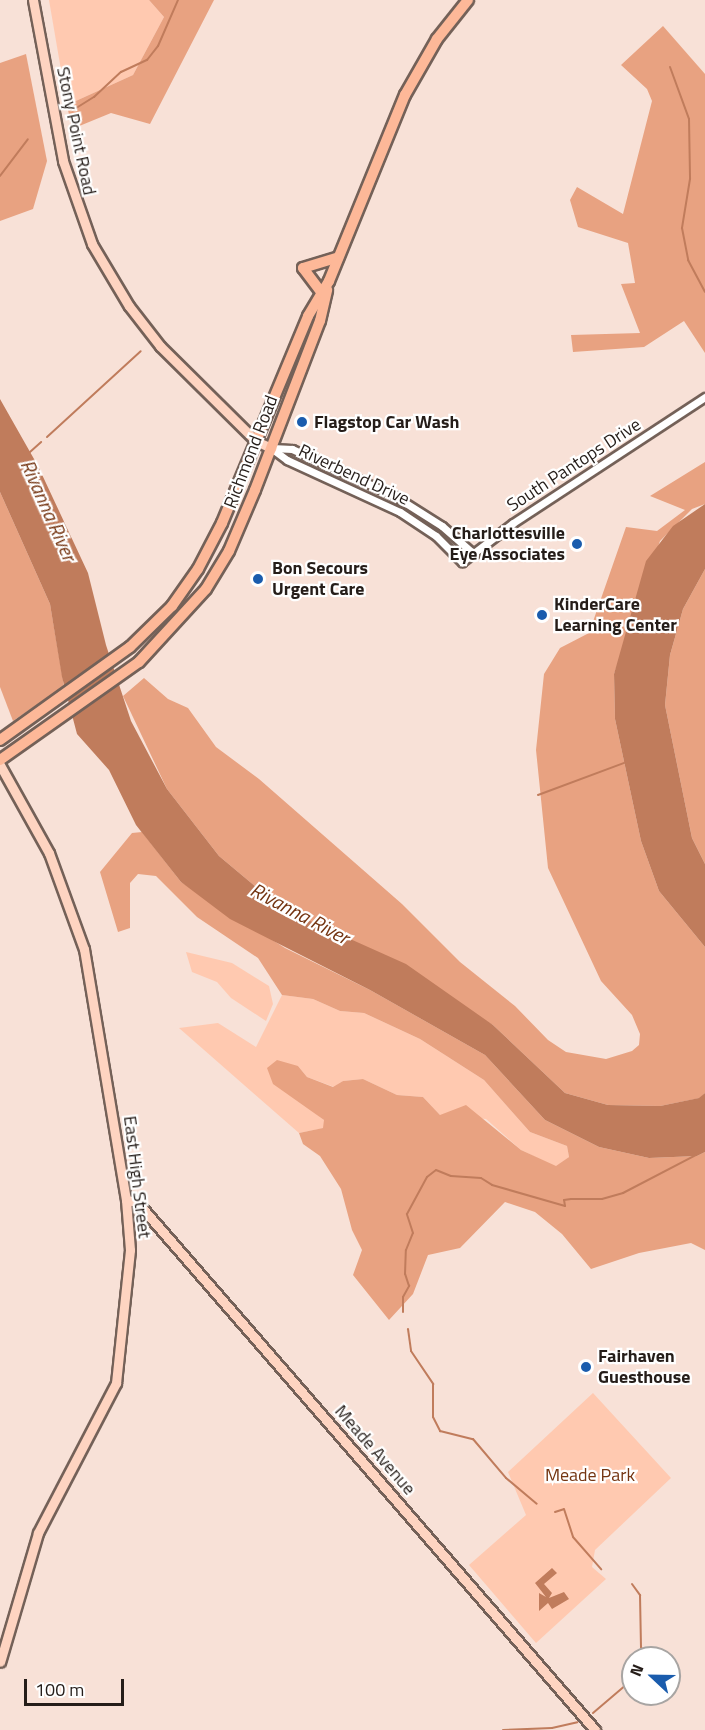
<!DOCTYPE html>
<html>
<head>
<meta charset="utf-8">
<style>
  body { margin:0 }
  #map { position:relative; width:705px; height:1730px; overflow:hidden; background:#f8e1d7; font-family:"Titillium Web",sans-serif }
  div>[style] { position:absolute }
  .green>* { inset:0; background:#ffc9b0 }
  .forest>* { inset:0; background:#e8a281 }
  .water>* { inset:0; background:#c07c5c }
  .stream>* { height:2px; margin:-1px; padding:0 1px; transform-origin:1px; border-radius:1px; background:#c07c5c }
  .roads { filter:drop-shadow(2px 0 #746158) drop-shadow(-2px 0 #746158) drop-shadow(0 2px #746158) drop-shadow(0 -2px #746158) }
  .minor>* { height:7px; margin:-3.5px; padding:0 3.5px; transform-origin:3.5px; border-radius:3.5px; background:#fff }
  .major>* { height:9px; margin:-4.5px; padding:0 4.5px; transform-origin:4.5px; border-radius:4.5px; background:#fed4c1 }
  .highway>* { height:10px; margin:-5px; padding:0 5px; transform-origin:5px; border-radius:5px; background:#fdb898 }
  .dots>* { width:16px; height:16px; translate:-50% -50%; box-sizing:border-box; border:3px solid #fff; border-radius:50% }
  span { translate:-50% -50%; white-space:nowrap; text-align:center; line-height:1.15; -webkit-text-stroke:4.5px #fff; paint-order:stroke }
  .street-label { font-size:18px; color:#251d19 }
  .poi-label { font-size:18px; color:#251d19; font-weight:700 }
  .left { translate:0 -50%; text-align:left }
  .right { translate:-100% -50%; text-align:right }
  .park-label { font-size:18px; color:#743511 }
  .water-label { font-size:20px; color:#743411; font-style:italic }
  .north { position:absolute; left:621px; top:1646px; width:60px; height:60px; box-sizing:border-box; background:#fff; border:2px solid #a8a5a3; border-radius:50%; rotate:292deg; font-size:16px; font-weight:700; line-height:24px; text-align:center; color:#251d19 }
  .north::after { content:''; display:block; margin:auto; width:21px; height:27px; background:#1a5cad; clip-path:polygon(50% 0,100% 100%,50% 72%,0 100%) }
  .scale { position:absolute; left:24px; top:1679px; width:100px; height:27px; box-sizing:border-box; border:3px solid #251d19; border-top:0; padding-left:8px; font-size:18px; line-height:21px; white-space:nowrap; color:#251d19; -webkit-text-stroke:4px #fff; paint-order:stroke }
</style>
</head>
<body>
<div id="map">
  <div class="green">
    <div style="clip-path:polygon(49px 0,149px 0,164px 17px,133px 75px,67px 105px)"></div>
    <div style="clip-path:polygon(186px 952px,232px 963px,269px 986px,273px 1004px,266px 1021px,231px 998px,217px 982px,192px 972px)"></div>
    <div style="clip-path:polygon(282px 995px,313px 999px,340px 1011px,364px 1013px,420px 1039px,484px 1080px,530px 1132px,567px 1146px,569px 1157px,556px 1167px,521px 1150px,486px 1119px,440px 1115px,423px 1097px,397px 1095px,363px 1079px,343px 1081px,334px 1087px,307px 1077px,298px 1066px,302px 1103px,324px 1120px,324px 1128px,299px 1133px,179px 1028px,218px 1023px,256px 1047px)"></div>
    <div style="clip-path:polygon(593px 1393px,671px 1478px,595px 1550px,592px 1567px,606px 1579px,536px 1643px,469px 1565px,526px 1515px,508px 1472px)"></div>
  </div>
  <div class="forest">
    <div style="clip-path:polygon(149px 0,214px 0,150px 124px,111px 113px,72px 129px,67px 105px,133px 75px,164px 17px)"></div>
    <div style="clip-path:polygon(663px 26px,705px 74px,705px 353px,684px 321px,644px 347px,573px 352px,571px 335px,640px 333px,621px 284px,635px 283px,628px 243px,578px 227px,570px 200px,577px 187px,623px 214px,652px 101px,647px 89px,621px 65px)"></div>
    <div style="clip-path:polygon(26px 54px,47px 161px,33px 209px,0 221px,0 63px)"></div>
    <div style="clip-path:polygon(705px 462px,705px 504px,692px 509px,660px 541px,614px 674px,615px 719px,641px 841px,659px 891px,705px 947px,705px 1093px,700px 1098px,660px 1106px,608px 1105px,565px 1093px,493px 1025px,337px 935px,281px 908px,219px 856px,167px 789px,123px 696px,144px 678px,168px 699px,188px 708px,216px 747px,259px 779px,402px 904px,460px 962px,515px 1006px,548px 1040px,566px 1052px,606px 1059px,632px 1051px,639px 1045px,640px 1034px,632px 1015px,601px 981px,548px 868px,536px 750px,544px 674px,560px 648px,589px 633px,626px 527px,657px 531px,685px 510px,650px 496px)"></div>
    <div style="clip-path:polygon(0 492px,50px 604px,64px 686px,13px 721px,0 687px)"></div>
    <div style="clip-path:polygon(705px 569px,705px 864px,692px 838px,665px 705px,670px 655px,683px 609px)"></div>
    <div style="clip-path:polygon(142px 832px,181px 882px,285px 948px,370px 990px,485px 1055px,545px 1120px,599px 1147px,649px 1158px,697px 1156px,705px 1152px,705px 1250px,691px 1243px,639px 1253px,591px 1269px,562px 1234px,535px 1212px,505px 1202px,460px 1248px,428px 1255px,413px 1294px,389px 1320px,353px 1275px,362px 1250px,352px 1230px,341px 1189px,320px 1156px,303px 1144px,299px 1133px,323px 1128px,324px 1120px,273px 1084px,267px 1068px,277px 1060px,298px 1066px,307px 1077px,333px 1087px,343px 1081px,363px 1079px,397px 1095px,423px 1097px,440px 1115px,466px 1105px,521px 1150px,556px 1166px,569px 1157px,567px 1146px,530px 1132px,484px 1080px,420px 1039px,364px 1013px,340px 1011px,313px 999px,282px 995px,258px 958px,197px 917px,156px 876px,138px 874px,130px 883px,130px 928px,118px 932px,100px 872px,132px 833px)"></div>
  </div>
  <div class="water">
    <div style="clip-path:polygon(0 399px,38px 466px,88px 573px,106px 645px,131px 721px,167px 789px,219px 856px,281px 908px,406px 964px,493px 1025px,565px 1093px,608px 1105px,660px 1106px,699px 1098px,705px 1093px,705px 1152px,697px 1156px,649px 1158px,599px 1147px,545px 1120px,485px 1055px,370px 990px,230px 919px,181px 882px,136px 825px,109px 770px,77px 734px,62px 677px,50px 604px,0 492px)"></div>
    <div style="clip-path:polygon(705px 504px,705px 569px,683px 609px,670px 655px,665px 705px,692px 838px,705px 864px,705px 947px,659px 891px,641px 841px,615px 719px,614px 674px,646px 561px,673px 526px)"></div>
    <div style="clip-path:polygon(552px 1568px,557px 1573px,544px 1584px,552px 1593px,549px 1598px,564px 1592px,569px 1599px,552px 1609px,548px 1603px,539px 1611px,539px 1593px,546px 1597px,535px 1583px)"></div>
  </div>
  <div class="stream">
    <div style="left:670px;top:67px;width:55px;rotate:69.9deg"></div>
    <div style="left:689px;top:119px;width:60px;rotate:89deg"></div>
    <div style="left:690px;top:179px;width:50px;rotate:99.3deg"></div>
    <div style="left:682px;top:228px;width:33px;rotate:79deg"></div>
    <div style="left:688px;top:260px;width:36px;rotate:62deg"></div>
    <div style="left:73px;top:110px;width:25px;rotate:-32deg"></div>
    <div style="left:94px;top:97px;width:37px;rotate:-43deg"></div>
    <div style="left:121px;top:72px;width:29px;rotate:-25deg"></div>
    <div style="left:147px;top:60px;width:18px;rotate:-52deg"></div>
    <div style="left:158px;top:46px;width:50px;rotate:-66.5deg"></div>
    <div style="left:0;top:176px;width:46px;rotate:-52.9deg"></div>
    <div style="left:47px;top:437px;width:127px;rotate:-42.5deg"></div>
    <div style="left:30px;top:452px;width:15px;rotate:-42deg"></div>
    <div style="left:538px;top:795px;width:92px;rotate:-20.4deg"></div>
    <div style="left:403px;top:1312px;width:15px;rotate:-90deg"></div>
    <div style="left:403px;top:1297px;width:13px;rotate:-61deg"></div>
    <div style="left:409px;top:1286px;width:13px;rotate:-108deg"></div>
    <div style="left:405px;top:1274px;width:24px;rotate:-88deg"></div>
    <div style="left:406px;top:1250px;width:18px;rotate:-68deg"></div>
    <div style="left:413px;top:1233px;width:20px;rotate:-108deg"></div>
    <div style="left:407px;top:1214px;width:42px;rotate:-61.6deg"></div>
    <div style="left:427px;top:1177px;width:11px;rotate:-38deg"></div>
    <div style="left:436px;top:1170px;width:16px;rotate:22deg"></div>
    <div style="left:451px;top:1176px;width:30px;rotate:4deg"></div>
    <div style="left:481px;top:1178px;width:13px;rotate:32deg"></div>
    <div style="left:492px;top:1185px;width:76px;rotate:16deg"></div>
    <div style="left:565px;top:1206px;width:6px;rotate:-99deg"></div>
    <div style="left:564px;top:1200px;width:7px;rotate:-8deg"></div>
    <div style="left:571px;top:1199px;width:31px"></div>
    <div style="left:602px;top:1199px;width:22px;rotate:-16deg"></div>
    <div style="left:623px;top:1193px;width:82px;rotate:-27.5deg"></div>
    <div style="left:408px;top:1329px;width:22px;rotate:82deg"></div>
    <div style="left:411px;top:1351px;width:40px;rotate:56deg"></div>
    <div style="left:433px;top:1384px;width:33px;rotate:90deg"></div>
    <div style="left:433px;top:1417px;width:16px;rotate:63deg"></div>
    <div style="left:440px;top:1431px;width:34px;rotate:14deg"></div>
    <div style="left:473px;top:1439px;width:51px;rotate:49.8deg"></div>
    <div style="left:506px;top:1478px;width:40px;rotate:40deg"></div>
    <div style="left:555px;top:1512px;width:9px;rotate:-18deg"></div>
    <div style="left:564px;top:1509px;width:29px;rotate:72deg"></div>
    <div style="left:573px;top:1537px;width:43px;rotate:48.8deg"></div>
    <div style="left:632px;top:1584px;width:14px;rotate:54deg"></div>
    <div style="left:640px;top:1595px;width:52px;rotate:88.9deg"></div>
    <div style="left:641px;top:1647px;width:12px;rotate:66deg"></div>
    <div style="left:593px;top:1713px;width:52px;rotate:-40.4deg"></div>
    <div style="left:503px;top:1730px;width:49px;rotate:-2.3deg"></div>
    <div style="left:552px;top:1728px;width:26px;rotate:-13deg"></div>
  </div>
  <div class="roads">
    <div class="minor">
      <div style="left:271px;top:448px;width:20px;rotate:37deg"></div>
      <div style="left:287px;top:460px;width:124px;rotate:24.7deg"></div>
      <div style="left:400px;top:512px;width:43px;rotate:33.7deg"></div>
      <div style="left:436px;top:536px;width:37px;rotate:45deg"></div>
      <div style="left:462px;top:562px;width:64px;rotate:-37.4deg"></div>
      <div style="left:513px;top:523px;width:230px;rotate:-33.3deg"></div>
      <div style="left:272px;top:448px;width:20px;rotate:3deg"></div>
      <div style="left:292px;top:449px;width:111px;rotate:24.5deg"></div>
      <div style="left:393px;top:495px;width:58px;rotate:32.3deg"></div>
      <div style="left:442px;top:526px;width:43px;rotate:41.2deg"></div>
    </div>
    <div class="major">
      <div style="left:33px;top:0;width:164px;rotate:79.4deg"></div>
      <div style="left:63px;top:161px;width:88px;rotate:70.7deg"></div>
      <div style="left:92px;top:244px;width:72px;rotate:59.2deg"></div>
      <div style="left:129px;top:306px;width:51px;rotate:52.2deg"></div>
      <div style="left:160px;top:346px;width:135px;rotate:44.7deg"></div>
      <div style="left:256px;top:441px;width:17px;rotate:25deg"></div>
      <div style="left:0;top:765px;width:101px;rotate:60.9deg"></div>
      <div style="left:49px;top:853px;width:102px;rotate:70deg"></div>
      <div style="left:84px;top:949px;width:254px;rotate:80.5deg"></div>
      <div style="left:126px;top:1200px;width:50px;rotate:85.4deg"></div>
      <div style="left:130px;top:1250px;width:134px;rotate:96deg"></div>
      <div style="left:116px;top:1383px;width:169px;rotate:117.5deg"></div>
      <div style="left:38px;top:1533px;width:134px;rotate:106.4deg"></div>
      <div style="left:126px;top:1200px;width:11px;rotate:10deg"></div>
      <div style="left:137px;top:1202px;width:699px;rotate:49.06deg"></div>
    </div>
    <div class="highway">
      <div style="left:303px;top:268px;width:37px;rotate:-17deg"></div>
      <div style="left:303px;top:268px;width:31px;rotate:53deg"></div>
      <div style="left:0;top:740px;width:160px;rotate:-35.6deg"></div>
      <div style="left:130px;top:647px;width:59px;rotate:-44.3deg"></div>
      <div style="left:172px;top:606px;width:45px;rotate:-54.9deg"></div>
      <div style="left:198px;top:569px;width:52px;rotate:-62.4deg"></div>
      <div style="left:222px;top:523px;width:224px;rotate:-67.4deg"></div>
      <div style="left:308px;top:316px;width:41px;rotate:-59deg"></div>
      <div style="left:329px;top:281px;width:201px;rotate:-67.8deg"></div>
      <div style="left:405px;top:95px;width:64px;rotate:-60.3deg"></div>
      <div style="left:437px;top:39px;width:50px;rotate:-51.5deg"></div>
      <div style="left:0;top:760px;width:170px;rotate:-35.2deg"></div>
      <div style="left:139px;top:662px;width:99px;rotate:-47.5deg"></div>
      <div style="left:206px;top:589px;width:44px;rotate:-58.8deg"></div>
      <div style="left:229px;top:551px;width:66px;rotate:-66.9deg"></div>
      <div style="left:255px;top:490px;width:181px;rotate:-69deg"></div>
      <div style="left:320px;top:321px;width:32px;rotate:-77deg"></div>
    </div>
  </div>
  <div class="dots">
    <div style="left:302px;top:422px;background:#1a5cad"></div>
    <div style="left:577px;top:544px;background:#1a5cad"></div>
    <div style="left:258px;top:579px;background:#1a5cad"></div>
    <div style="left:542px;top:615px;background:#1a5cad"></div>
    <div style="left:586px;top:1367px;background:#1a5cad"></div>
  </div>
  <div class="street-label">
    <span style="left:76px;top:131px;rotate:78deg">Stony Point Road</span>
    <span style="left:251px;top:452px;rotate:-69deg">Richmond Road</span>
    <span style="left:574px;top:465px;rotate:-33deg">South Pantops Drive</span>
    <span style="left:354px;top:475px;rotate:25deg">Riverbend Drive</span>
    <span style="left:137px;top:1177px;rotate:83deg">East High Street</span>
    <span style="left:375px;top:1450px;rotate:49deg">Meade Avenue</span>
  </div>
  <div class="poi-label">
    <span class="left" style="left:314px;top:422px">Flagstop Car Wash</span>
    <span class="right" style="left:565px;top:544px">Charlottesville<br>Eye Associates</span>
    <span class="left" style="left:272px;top:579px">Bon Secours<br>Urgent Care</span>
    <span class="left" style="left:554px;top:615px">KinderCare<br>Learning Center</span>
    <span class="left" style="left:598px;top:1367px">Fairhaven<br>Guesthouse</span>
  </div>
  <div class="park-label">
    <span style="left:590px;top:1475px">Meade Park</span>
  </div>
  <div class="water-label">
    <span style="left:49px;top:510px;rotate:66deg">Rivanna River</span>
    <span style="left:300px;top:913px;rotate:28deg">Rivanna River</span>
  </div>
  <div class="north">N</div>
  <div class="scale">100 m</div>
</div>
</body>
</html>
